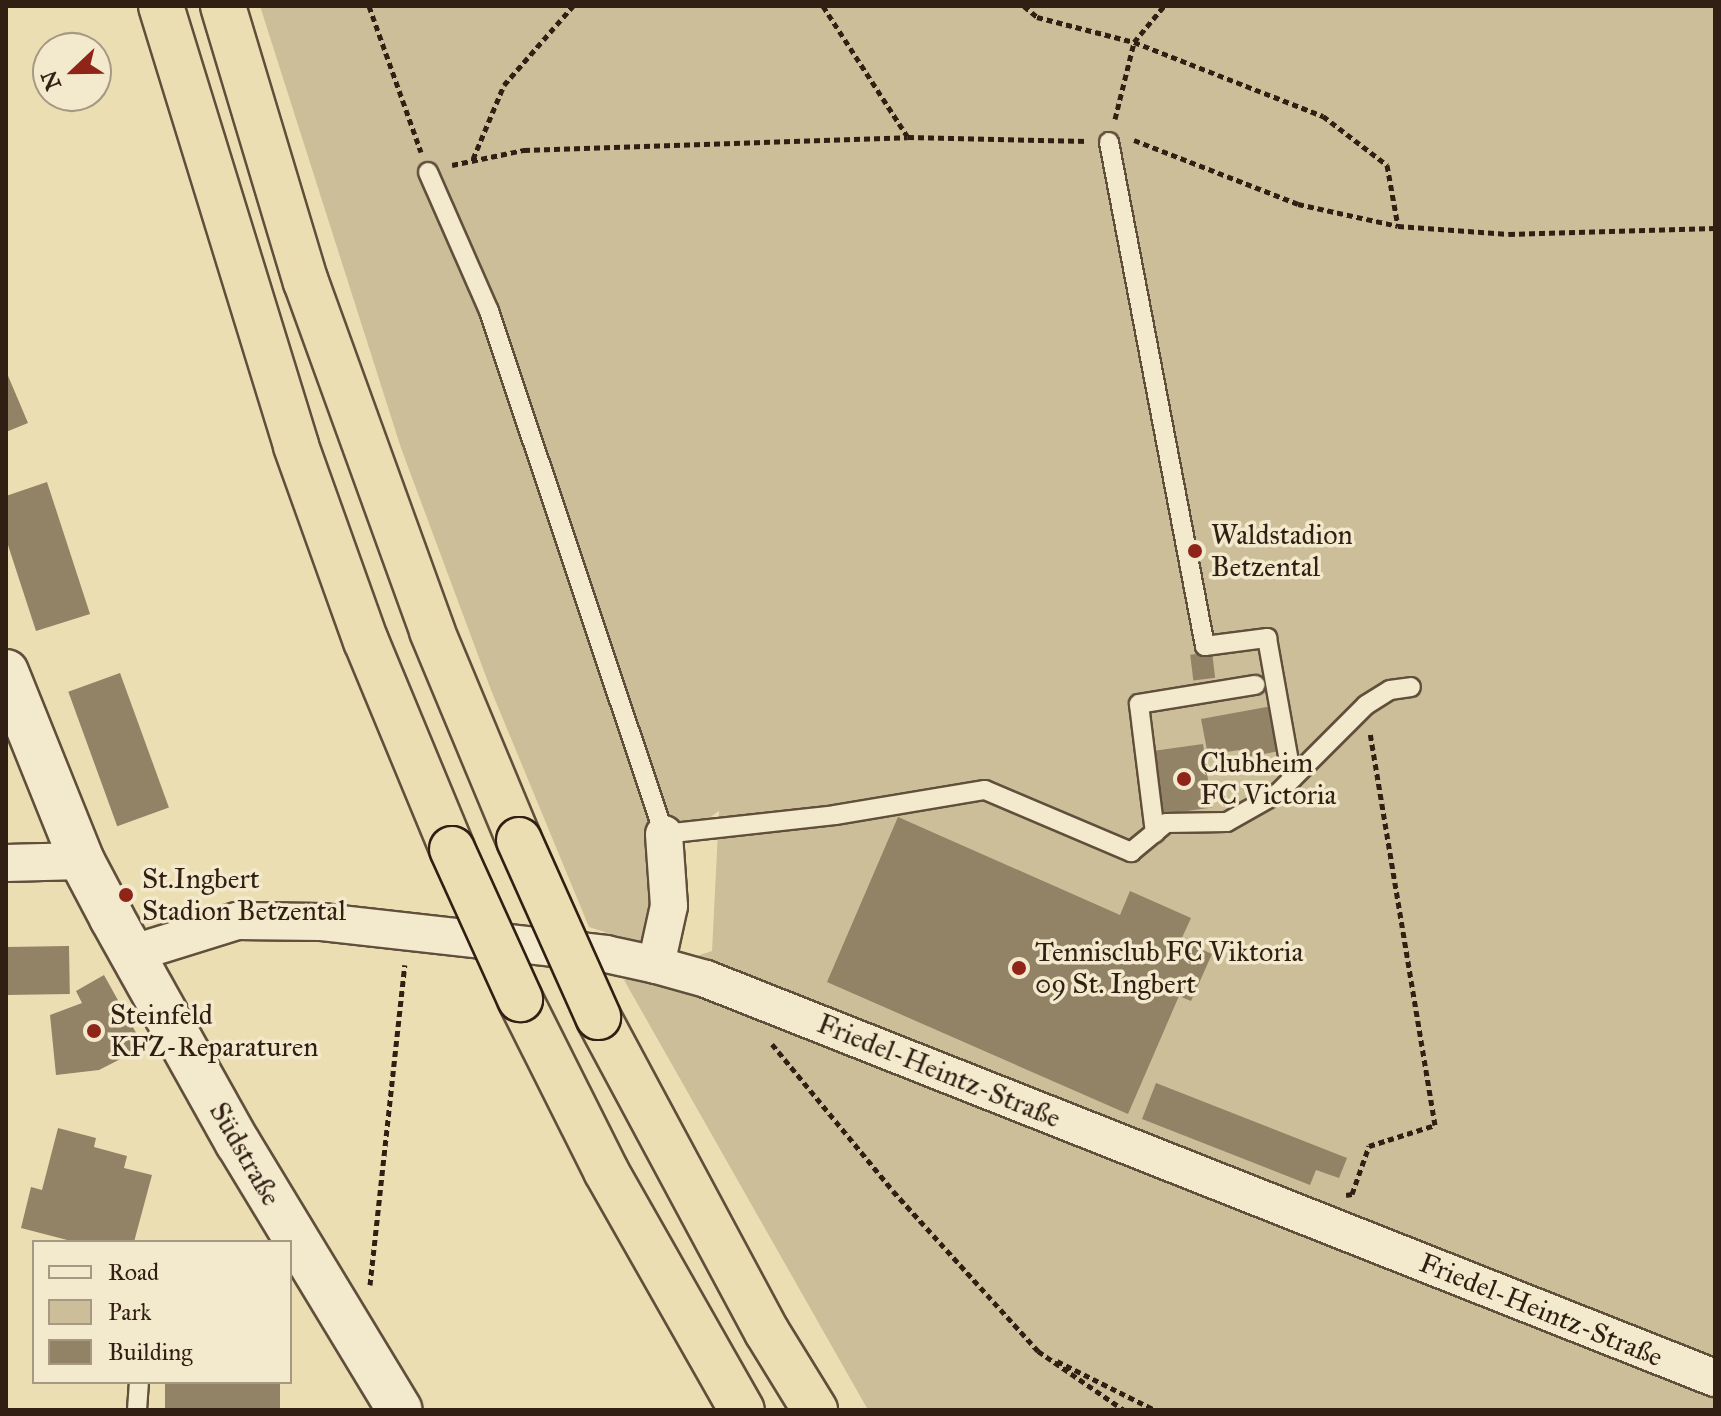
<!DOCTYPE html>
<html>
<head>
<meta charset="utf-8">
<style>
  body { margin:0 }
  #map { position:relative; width:1721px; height:1416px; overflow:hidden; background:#ecdeb3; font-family:"IM FELL Great Primer",serif }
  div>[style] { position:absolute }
  .green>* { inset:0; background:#ccbe98 }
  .building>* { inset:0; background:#928266; transform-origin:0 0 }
  .path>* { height:5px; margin-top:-2.5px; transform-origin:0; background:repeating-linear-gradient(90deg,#311f13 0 6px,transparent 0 10px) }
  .roads { filter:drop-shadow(2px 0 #604f3b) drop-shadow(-2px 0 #604f3b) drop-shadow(0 2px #604f3b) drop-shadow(0 -2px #604f3b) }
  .service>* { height:18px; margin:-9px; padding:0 9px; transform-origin:9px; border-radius:9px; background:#f3eace }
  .minor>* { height:36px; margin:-18px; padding:0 18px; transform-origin:18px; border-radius:18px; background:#f3eace }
  .tertiary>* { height:44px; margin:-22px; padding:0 22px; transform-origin:22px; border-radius:22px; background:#f3eace }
  .motorway>* { height:44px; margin:-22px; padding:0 22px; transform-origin:22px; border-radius:22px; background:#ecdeb3 }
  .bridges { filter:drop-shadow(2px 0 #311f13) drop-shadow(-2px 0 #311f13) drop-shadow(0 2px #311f13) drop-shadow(0 -2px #311f13) }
  .motorway-bridge>* { height:44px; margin:-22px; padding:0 22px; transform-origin:22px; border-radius:22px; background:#ecdeb3 }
  .dots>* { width:22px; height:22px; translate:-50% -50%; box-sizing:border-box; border:4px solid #f3eace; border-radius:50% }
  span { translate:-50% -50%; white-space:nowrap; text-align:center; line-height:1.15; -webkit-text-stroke:7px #f3eace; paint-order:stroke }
  .poi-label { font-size:28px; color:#311f13 }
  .left { translate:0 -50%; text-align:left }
  .street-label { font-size:28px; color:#311f13 }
  .frame { position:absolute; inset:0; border:8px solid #311f13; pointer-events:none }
  .legend { position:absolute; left:32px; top:1240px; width:260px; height:144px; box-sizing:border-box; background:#f3eace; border:2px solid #a59983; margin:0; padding:10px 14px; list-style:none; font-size:24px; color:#311f13 }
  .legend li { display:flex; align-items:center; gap:16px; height:40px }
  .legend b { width:40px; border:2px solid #a59983 }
  .north { position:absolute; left:32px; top:32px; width:80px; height:80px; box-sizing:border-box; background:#f3eace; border:2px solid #a59983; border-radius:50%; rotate:248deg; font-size:22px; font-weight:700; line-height:32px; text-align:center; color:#311f13 }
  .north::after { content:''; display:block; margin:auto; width:28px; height:36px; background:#8f2418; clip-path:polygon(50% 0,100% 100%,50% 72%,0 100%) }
</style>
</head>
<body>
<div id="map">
  <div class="green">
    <div style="clip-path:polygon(260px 6px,1715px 6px,1715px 1410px,868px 1410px,624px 980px,712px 951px,719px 811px,651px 859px,664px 951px,589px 927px,491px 690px,401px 448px)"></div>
  </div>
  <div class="building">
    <div style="clip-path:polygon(6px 371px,28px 423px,6px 432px)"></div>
    <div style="clip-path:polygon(47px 482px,90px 614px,36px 631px,6px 539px,6px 496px)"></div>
    <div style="left:1212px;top:652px;width:26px;height:22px;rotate:83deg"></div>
    <div style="left:120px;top:673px;width:143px;height:55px;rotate:70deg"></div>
    <div style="clip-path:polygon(1272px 706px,1280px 751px,1240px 758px,1239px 750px,1208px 755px,1201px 719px)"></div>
    <div style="left:1203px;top:744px;width:64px;height:49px;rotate:82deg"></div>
    <div style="clip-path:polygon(898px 817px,1120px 915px,1130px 891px,1191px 918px,1181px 940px,1212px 954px,1191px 1001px,1179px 996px,1128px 1114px,827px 982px)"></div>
    <div style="left:69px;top:946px;width:48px;height:63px;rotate:89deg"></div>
    <div style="clip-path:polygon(104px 975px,144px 1047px,99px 1070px,56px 1075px,50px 1015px,82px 1003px,76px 991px)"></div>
    <div style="clip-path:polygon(1156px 1083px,1347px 1158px,1339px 1178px,1316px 1170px,1310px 1185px,1142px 1119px)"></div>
    <div style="clip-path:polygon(58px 1128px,96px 1138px,94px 1147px,127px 1156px,124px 1168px,152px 1175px,134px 1242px,75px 1242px,21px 1228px,31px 1187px,42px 1190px)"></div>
    <div style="left:165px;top:1382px;width:115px;height:28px"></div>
  </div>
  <div class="path">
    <div style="left:369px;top:6px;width:155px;rotate:70.4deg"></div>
    <div style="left:823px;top:6px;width:155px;rotate:57.1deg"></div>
    <div style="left:1024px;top:6px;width:17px;rotate:40deg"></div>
    <div style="left:1037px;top:17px;width:100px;rotate:14.5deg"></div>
    <div style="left:1134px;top:42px;width:203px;rotate:21.4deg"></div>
    <div style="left:1323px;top:116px;width:81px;rotate:37.4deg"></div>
    <div style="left:1387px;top:165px;width:62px;rotate:79.8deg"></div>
    <div style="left:1115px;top:119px;width:79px;rotate:-76.1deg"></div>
    <div style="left:1134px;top:42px;width:47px;rotate:-50.2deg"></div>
    <div style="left:1134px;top:140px;width:176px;rotate:21.3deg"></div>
    <div style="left:1298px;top:204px;width:102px;rotate:12.4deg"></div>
    <div style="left:1398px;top:226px;width:111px;rotate:4.1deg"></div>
    <div style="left:1509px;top:234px;width:206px;rotate:-1.7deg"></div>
    <div style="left:473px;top:159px;width:80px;rotate:-67.3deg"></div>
    <div style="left:504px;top:85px;width:105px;rotate:-48.9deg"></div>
    <div style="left:452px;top:165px;width:74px;rotate:-11.8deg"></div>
    <div style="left:524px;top:150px;width:384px;rotate:-1.9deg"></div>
    <div style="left:908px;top:137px;width:180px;rotate:1.3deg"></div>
    <div style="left:772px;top:1044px;width:190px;rotate:50.5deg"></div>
    <div style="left:893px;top:1191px;width:216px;rotate:47.8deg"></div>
    <div style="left:1038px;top:1351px;width:104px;rotate:34.5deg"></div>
    <div style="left:1346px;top:1195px;width:6px;rotate:-9deg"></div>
    <div style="left:1352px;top:1194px;width:51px;rotate:-70.5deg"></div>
    <div style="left:1369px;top:1146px;width:69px;rotate:-17.7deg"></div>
    <div style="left:1435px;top:1125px;width:396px;rotate:-99.4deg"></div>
    <div style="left:370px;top:1285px;width:322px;rotate:-83.8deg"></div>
    <div style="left:1057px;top:1361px;width:110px;rotate:26.6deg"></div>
  </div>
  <div class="roads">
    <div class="service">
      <div style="left:1109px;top:142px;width:513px;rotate:79.22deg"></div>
      <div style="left:1205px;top:646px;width:63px;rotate:-7.4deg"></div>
      <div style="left:1267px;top:638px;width:143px;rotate:79.9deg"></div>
      <div style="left:428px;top:172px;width:152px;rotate:66.3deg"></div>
      <div style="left:489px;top:311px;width:552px;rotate:71.5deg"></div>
      <div style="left:664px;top:834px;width:172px;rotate:-6.3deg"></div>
      <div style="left:835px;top:815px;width:152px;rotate:-9.5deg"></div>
      <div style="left:985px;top:790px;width:159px;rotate:23deg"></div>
      <div style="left:1131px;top:852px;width:45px;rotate:-39.6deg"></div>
      <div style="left:1166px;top:823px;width:61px;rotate:-0.9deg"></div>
      <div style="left:1227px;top:822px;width:59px;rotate:-29.6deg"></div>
      <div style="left:1278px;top:793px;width:124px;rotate:-45deg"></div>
      <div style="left:1366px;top:705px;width:28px;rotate:-32deg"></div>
      <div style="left:1390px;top:690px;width:21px;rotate:-8deg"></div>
      <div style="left:1155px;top:833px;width:130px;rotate:-97.1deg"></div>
      <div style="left:1139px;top:704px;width:118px;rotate:-9.3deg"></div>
      <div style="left:137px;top:1410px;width:28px;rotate:-86deg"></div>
    </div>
    <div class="minor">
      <div style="left:6px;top:863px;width:76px;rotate:-1.5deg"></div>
      <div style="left:131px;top:954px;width:111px;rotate:-17.3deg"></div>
      <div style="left:237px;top:921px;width:85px;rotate:0.7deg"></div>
      <div style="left:322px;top:922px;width:286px;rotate:6.4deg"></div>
      <div style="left:606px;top:954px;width:51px;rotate:12.4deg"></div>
      <div style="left:656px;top:965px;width:52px;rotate:15.6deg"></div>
      <div style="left:706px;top:979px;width:1085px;rotate:21.58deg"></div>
      <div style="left:656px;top:965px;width:60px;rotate:-77.6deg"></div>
      <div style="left:669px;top:906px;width:72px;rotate:-94deg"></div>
    </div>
    <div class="tertiary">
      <div style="left:6px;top:672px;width:204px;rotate:68.1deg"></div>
      <div style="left:82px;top:861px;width:64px;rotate:62.2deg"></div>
      <div style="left:112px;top:918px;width:258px;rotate:60.8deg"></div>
      <div style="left:238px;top:1143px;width:312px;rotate:58.8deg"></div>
    </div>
    <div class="motorway">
      <div style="left:161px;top:6px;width:460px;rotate:72.9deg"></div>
      <div style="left:296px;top:446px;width:207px;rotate:70.3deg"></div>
      <div style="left:366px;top:641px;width:225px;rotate:67.5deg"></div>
      <div style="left:223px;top:6px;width:288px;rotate:73.3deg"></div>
      <div style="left:306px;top:282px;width:371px;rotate:70.1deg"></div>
      <div style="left:432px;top:631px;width:226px;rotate:67.4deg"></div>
      <div style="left:520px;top:999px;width:192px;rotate:63.4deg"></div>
      <div style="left:606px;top:1171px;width:275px;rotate:60.4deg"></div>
      <div style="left:598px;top:1017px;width:357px;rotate:61.8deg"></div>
      <div style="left:767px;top:1332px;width:92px;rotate:58.4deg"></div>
    </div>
  </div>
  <div class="bridges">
    <div class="motorway-bridge">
      <div style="left:519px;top:840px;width:194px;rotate:65.9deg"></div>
      <div style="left:452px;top:849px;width:165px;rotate:65.6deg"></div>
    </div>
  </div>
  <div class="dots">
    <div style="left:1195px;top:551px;background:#8f2418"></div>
    <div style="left:1184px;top:779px;background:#8f2418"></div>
    <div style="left:126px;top:895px;background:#8f2418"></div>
    <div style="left:1019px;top:968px;background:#8f2418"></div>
    <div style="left:94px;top:1031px;background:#8f2418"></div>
  </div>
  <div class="poi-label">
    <span class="left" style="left:1211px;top:551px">Waldstadion<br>Betzental</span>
    <span class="left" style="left:1200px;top:779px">Clubheim<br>FC Victoria</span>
    <span class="left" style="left:142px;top:895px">St.Ingbert<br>Stadion Betzental</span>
    <span class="left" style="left:1035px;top:968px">Tennisclub FC Viktoria<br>09 St. Ingbert</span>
    <span class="left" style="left:110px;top:1031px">Steinfeld<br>KFZ-Reparaturen</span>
  </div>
  <div class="street-label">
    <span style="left:939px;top:1071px;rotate:22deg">Friedel-Heintz-Straße</span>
    <span style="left:245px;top:1154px;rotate:60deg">Südstraße</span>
    <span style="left:1541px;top:1310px;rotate:22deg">Friedel-Heintz-Straße</span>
  </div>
  <div class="frame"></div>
  <ul class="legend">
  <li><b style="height:10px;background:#f3eace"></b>Road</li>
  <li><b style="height:22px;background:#ccbe98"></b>Park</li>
  <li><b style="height:22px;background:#928266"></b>Building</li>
  </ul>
  <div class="north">N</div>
</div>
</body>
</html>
